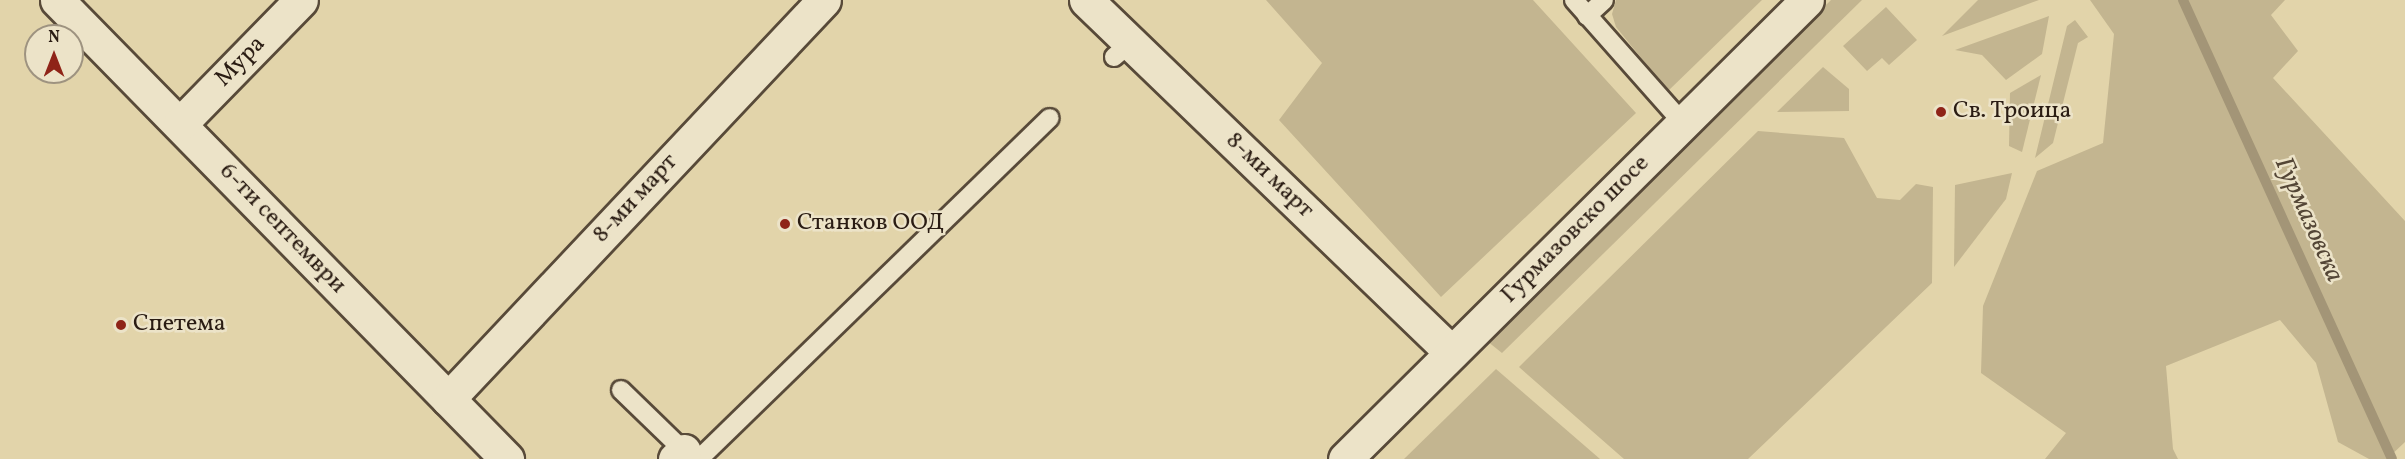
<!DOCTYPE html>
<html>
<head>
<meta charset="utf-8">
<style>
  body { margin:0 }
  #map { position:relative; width:2405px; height:459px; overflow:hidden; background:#e2d4aa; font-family:Vollkorn,serif }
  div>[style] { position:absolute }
  .green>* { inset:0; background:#c3b590 }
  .stream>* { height:10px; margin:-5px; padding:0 5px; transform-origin:5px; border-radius:5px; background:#a39577 }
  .roads { filter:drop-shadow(2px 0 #584a39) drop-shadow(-2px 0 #584a39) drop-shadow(0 2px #584a39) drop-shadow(0 -2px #584a39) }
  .service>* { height:18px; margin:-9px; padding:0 9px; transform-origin:9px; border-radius:9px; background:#ece3c8 }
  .minor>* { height:33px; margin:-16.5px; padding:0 16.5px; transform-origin:16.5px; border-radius:16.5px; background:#ece3c8 }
  .tertiary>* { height:33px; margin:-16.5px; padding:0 16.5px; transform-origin:16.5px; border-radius:16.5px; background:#ece3c8 }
  .dots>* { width:16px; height:16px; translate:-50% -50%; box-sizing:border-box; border:3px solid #ece3c8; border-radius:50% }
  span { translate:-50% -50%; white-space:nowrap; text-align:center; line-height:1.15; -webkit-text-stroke:5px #ece3c8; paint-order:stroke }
  .street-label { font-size:24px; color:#2a1c13 }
  .poi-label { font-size:24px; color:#2a1c13 }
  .left { translate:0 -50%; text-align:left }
  .water-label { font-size:26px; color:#544636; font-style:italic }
  .north { position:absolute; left:24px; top:24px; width:60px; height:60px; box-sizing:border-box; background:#ece3c8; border:2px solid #9e9380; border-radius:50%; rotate:0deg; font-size:16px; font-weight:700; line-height:24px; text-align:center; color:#2a1c13 }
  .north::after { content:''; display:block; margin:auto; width:21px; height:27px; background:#8f2418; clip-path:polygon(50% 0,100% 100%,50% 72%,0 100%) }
</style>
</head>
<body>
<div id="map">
  <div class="green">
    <div style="clip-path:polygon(1266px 0,1533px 0,1636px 113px,1441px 297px,1279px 120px,1322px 63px)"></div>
    <div style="clip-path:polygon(1616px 0,1762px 0,1668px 91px,1616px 27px,1612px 14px)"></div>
    <div style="clip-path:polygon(1831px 0,1862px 0,1502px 353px,1487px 341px)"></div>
    <div style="clip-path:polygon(1978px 0,2039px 0,1942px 36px)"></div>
    <div style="clip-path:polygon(2090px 0,2285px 0,2271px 15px,2298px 51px,2273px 78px,2405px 221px,2405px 442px,2387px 459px,2369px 459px,2338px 442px,2316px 363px,2280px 320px,2166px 366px,2173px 449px,2178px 459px,2045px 459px,2066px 433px,1981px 373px,1983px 306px,2037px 171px,2103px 143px,2114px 34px)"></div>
    <div style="clip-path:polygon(1886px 7px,1917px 40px,1889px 65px,1882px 58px,1867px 71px,1843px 46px)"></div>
    <div style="clip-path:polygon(2049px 16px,2042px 54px,2006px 80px,1982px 55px,1955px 50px)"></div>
    <div style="clip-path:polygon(2075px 20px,2088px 37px,2078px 43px,2053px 143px,2035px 158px,2067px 26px)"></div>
    <div style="clip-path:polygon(1823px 67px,1849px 89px,1849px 111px,1777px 112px)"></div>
    <div style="clip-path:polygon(2041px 75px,2022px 152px,2009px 146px,2010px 93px)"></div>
    <div style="clip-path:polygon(1758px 131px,1844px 138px,1877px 198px,1900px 200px,1916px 184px,1933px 187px,1932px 283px,1748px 459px,1624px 459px,1519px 367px)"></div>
    <div style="clip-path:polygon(2012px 173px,2006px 199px,1954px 267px,1955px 185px)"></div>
    <div style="clip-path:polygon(1496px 369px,1600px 459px,1404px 459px)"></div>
  </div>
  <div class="stream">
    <div style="left:2183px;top:0;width:504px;rotate:65.52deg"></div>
  </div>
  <div class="roads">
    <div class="service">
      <div style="left:1574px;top:0;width:164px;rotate:48.5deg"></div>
      <div style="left:1587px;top:16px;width:23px;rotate:-43deg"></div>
      <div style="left:1114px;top:57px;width:21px;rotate:-41deg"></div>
      <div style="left:621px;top:390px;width:95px;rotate:44.1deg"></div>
      <div style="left:699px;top:459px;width:489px;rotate:-44.2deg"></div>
    </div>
    <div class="minor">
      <div style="left:57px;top:0;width:643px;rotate:45.57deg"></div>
      <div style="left:1086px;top:0;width:508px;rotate:43.96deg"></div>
      <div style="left:180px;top:124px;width:173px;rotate:-45.7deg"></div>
      <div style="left:448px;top:399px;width:548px;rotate:-46.7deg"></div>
      <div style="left:675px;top:459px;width:12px;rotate:-42deg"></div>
    </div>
    <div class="tertiary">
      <div style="left:1345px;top:459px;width:651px;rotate:-44.81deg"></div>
    </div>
  </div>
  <div class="dots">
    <div style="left:1941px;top:112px;background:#8f2418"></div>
    <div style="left:785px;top:224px;background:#8f2418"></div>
    <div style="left:121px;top:325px;background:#8f2418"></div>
  </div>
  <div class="street-label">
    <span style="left:241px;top:62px;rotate:-46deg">Мура</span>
    <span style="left:1269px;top:176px;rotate:44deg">8-ми март</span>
    <span style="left:636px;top:199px;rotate:-47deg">8-ми март</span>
    <span style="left:282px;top:229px;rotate:46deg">6-ти септември</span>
    <span style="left:1576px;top:230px;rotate:-45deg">Гурмазовско шосе</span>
  </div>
  <div class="poi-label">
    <span class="left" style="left:1953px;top:112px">Св. Троица</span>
    <span class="left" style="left:797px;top:224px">Станков ООД</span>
    <span class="left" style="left:133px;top:325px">Спетема</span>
  </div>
  <div class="water-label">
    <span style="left:2308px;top:220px;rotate:66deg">Гурмазовска</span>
  </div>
  <div class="north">N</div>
</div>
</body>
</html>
